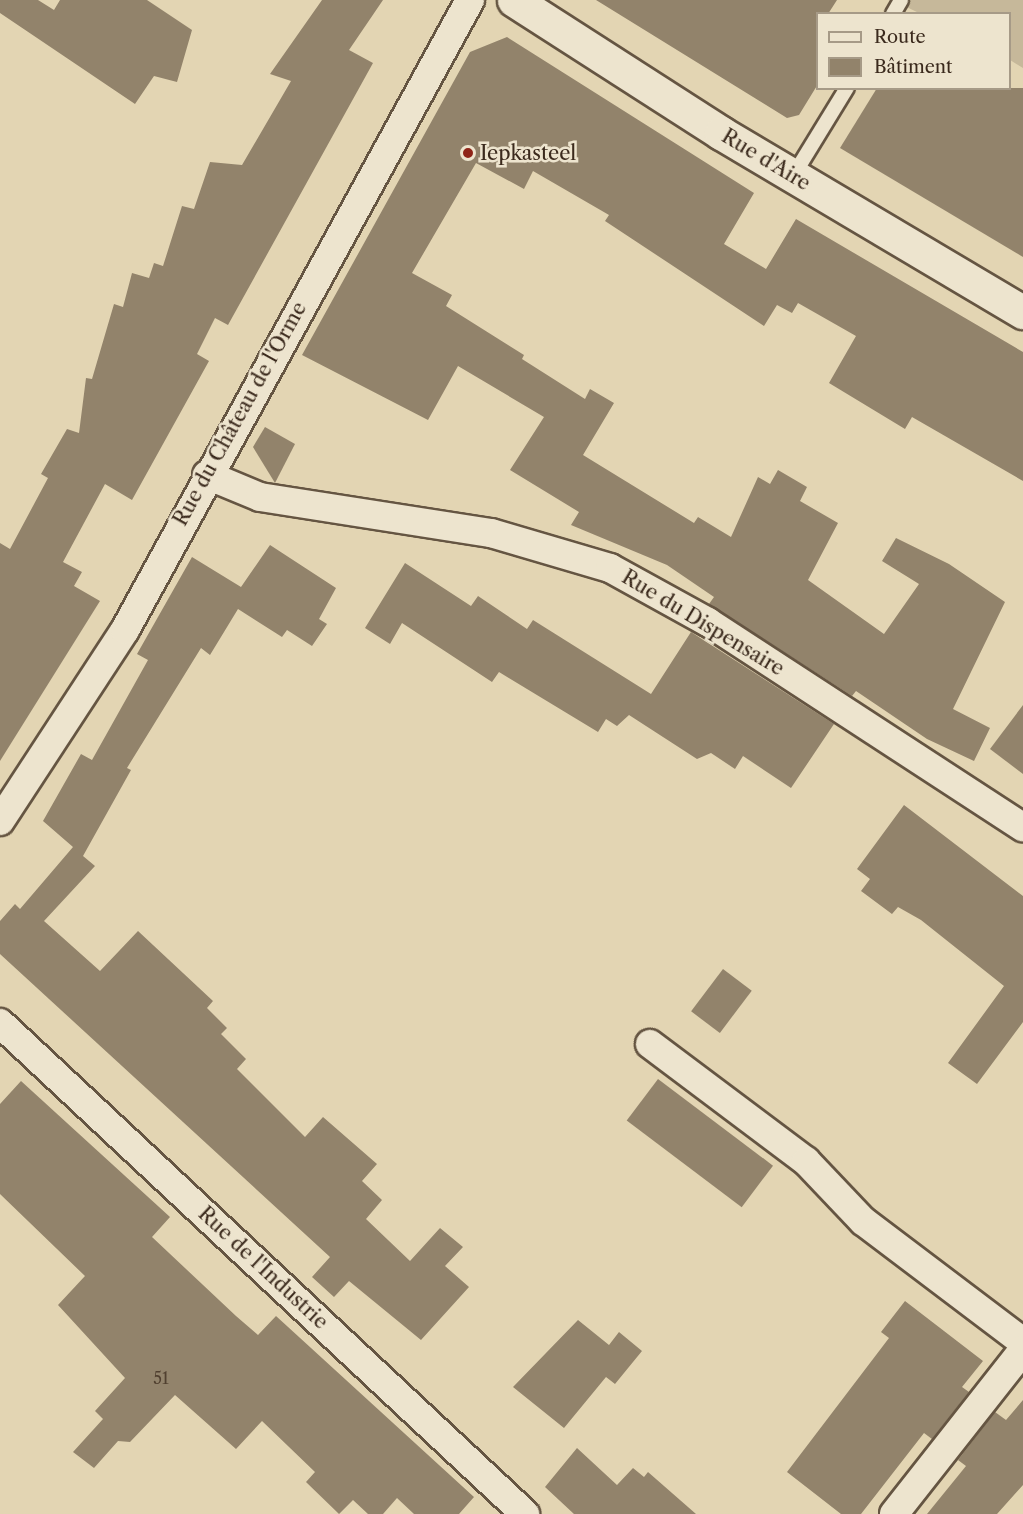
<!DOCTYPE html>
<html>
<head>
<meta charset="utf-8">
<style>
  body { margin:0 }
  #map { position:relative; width:1023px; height:1514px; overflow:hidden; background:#e3d5b3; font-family:"Libre Caslon Text",serif }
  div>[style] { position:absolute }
  .green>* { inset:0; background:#c6b89a }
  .building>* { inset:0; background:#92836b; transform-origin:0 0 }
  .roads { filter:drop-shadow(2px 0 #655542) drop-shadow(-2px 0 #655542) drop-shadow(0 2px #655542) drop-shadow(0 -2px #655542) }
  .lane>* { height:14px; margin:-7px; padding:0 7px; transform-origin:7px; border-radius:7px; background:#ede4ce }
  .street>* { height:28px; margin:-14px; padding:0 14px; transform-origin:14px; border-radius:14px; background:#ede4ce }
  .secondary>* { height:33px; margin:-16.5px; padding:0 16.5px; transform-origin:16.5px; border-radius:16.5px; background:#ede4ce }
  .dots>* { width:16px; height:16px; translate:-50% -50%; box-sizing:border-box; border:3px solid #ede4ce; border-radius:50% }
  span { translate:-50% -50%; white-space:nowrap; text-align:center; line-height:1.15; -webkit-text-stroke:5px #ede4ce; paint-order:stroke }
  .number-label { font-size:16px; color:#514030 }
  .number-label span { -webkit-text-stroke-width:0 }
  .poi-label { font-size:20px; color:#3b2a1d }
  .left { translate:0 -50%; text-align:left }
  .street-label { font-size:20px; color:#3b2a1d }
  .legend { position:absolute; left:816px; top:12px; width:195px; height:78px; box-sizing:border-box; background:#ede4ce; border:2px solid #a69a87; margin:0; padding:8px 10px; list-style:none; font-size:18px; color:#3b2a1d }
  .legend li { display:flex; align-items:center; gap:12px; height:30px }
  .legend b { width:30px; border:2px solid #a69a87 }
</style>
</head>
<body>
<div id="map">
  <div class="green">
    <div style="clip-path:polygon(892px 0,1023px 0,1023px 68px,1010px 60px,1010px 14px,919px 13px)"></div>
  </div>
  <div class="building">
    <div style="clip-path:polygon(0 0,38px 0,54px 10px,60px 0,147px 0,192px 30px,177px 82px,154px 76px,135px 104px,0 13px)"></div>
    <div style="clip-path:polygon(322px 0,383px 0,349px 50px,373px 63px,228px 325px,215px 318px,197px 354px,209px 361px,132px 500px,105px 484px,63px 562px,82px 572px,74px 586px,100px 601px,0 761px,0 543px,10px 549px,48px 478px,41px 474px,67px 429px,79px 433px,86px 378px,92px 379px,114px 304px,123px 307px,132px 273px,149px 278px,154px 263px,163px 266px,182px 206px,194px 209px,210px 162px,242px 165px,291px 81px,270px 74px)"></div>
    <div style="clip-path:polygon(596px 0,837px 0,828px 14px,818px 14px,818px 84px,799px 115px,787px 118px)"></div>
    <div style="clip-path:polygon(507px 37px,754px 193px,724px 244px,766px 269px,796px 219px,1023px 352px,1023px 481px,912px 417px,905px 429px,829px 383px,856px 336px,798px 303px,792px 313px,777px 305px,764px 326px,605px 221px,609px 215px,533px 171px,524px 189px,476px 163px,412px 273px,452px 295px,446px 306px,524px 355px,522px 359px,585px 399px,590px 389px,614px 403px,583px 455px,694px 523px,698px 517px,731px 537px,758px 477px,770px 484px,778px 470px,807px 487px,800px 501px,838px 523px,808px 580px,884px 634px,919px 584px,882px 561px,896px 538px,949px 564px,1005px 602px,953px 709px,990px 728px,974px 761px,927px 739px,856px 691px,852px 696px,709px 604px,714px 597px,667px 565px,571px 525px,579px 512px,510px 470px,544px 417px,458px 366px,428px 420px,302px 355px,470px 52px)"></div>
    <div style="clip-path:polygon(877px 88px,1023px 88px,1023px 257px,840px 148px)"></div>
    <div style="clip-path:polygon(265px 427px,295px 444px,275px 483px,253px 447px)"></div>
    <div style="clip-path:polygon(270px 545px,336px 588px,319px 619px,327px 624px,312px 646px,287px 630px,282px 637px,238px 609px,210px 655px,201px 648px,127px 768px,131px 770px,83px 856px,95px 866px,44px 921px,100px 971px,138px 931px,213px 1001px,207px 1008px,227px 1028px,221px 1034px,246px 1059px,237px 1069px,305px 1137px,323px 1117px,377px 1164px,362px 1181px,382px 1200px,366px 1219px,410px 1261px,440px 1228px,463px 1247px,445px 1266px,469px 1287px,421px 1340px,349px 1281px,334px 1297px,312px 1277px,330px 1257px,0 954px,0 921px,15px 904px,20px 909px,73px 847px,43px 821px,81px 754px,92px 760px,148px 660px,137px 654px,192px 557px,241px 587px)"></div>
    <div style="clip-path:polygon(405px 563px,471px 606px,478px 596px,527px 629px,533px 620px,651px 694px,691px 632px,834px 724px,791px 788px,743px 756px,735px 769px,711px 753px,697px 759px,629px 715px,617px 726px,606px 719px,598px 732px,499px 672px,492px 682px,402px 623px,390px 644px,365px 628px)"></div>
    <div style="clip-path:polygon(1023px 705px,1023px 774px,990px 749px)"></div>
    <div style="clip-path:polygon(904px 805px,1023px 896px,1023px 1022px,977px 1084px,948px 1063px,1004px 986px,921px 920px,898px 907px,892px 914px,861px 891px,870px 879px,857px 869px)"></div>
    <div style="left:723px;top:969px;width:36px;height:53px;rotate:37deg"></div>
    <div style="left:658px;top:1079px;width:144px;height:52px;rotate:37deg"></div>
    <div style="clip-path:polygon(21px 1081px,170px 1217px,152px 1237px,236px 1316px,258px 1335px,276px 1316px,474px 1497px,459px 1514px,414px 1514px,397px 1498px,383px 1514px,368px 1514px,353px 1500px,339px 1514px,306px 1482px,315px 1472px,262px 1421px,236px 1449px,175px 1395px,130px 1442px,118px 1441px,94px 1468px,73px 1452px,103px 1419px,95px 1411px,125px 1378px,58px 1305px,85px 1276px,0 1194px,0 1104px)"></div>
    <div style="clip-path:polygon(905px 1301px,983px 1361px,962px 1387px,969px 1392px,932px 1439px,924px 1433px,861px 1514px,841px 1514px,787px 1472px,889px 1338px,881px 1332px)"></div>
    <div style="clip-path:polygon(578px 1320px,609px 1345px,619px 1332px,642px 1351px,615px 1384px,606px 1377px,564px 1428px,513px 1387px)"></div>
    <div style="clip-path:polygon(1023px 1400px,1023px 1485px,997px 1514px,927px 1514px,966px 1466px,958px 1460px,995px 1412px,1006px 1420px)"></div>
    <div style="clip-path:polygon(577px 1448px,617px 1485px,633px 1468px,644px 1477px,648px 1472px,696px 1514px,574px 1514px,545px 1487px)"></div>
  </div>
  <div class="roads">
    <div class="lane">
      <div style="left:893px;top:14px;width:16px;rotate:-60deg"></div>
      <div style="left:793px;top:176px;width:103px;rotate:-58.5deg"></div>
    </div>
    <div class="street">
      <div style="left:207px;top:475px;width:57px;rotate:22.5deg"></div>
      <div style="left:260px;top:497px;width:234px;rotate:8.9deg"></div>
      <div style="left:491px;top:533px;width:124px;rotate:16.4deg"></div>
      <div style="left:610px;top:568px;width:112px;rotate:28.9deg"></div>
      <div style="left:708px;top:622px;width:376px;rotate:33.1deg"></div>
      <div style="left:0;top:821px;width:228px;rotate:-56.8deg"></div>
      <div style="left:125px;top:630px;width:718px;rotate:-61.29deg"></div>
      <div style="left:0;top:1023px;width:719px;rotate:43.08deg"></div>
      <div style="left:650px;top:1044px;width:195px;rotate:36.9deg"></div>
      <div style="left:806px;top:1161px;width:83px;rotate:46.5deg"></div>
      <div style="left:863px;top:1221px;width:201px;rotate:37.1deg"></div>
      <div style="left:894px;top:1514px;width:209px;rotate:-51.8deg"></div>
    </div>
    <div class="secondary">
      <div style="left:514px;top:0;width:246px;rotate:32.7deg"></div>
      <div style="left:721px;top:133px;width:351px;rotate:30.7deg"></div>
    </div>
  </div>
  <div class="dots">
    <div style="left:468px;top:153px;background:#8f2418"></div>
  </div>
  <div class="number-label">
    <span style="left:161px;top:1378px">51</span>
  </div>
  <div class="poi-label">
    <span class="left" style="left:480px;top:153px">Iepkasteel</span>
  </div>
  <div class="street-label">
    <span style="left:766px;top:160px;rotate:31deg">Rue d'Aire</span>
    <span style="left:240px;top:414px;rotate:-61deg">Rue du Château de l'Orme</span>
    <span style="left:703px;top:623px;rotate:31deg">Rue du Dispensaire</span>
    <span style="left:263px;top:1268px;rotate:43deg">Rue de l'Industrie</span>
  </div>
  <ul class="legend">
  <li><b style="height:8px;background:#ede4ce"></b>Route</li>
  <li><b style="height:16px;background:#92836b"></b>Bâtiment</li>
  </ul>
</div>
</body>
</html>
